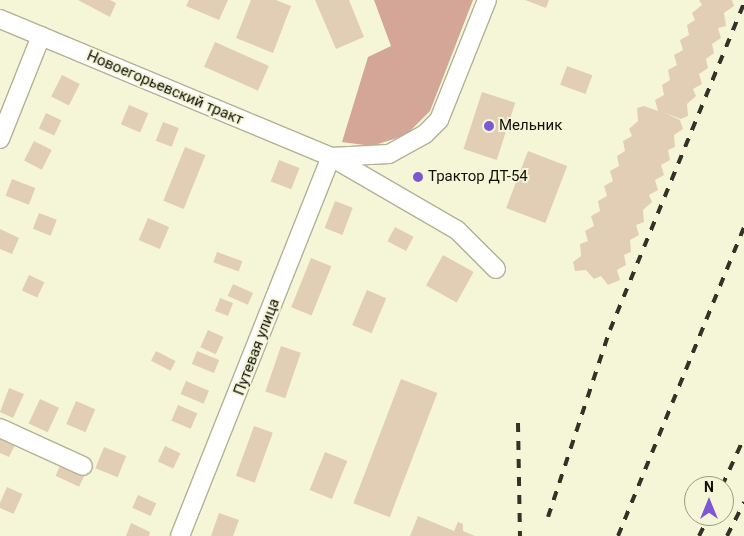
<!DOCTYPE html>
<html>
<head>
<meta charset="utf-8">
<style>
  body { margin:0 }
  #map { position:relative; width:744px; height:536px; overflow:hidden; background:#f5f6d8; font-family:Roboto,sans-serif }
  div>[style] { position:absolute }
  .forest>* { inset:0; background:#d3a697 }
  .building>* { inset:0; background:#e2ceb5; transform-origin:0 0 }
  .roads { filter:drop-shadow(1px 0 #b1b295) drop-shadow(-1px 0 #b1b295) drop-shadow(0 1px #b1b295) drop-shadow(0 -1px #b1b295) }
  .minor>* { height:18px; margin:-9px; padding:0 9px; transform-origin:9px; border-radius:9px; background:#fff }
  .rail>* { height:4px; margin-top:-2px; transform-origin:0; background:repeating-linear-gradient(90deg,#323326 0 9px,transparent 0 18px) }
  .dots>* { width:14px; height:14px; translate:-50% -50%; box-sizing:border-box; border:2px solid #f5f6d8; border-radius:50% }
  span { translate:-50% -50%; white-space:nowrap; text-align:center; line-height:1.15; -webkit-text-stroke:4px #f5f6d8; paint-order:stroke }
  .street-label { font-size:15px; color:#111107 }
  .poi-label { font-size:15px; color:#111107 }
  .left { translate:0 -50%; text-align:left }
  .north { position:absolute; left:684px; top:476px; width:50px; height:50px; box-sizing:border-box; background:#f5f6d8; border:1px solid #9a9a84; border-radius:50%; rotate:0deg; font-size:14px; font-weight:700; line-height:20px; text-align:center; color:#111107 }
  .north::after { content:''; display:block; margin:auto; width:18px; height:22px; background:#7e58d2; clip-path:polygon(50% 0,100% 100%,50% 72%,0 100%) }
</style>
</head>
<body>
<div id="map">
  <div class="forest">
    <i style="clip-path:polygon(374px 0,473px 0,430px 111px,406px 135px,372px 146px,342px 142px,368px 57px,391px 46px)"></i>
  </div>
  <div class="building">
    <i style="clip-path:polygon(78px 0,110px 0,116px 3px,110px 17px)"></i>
    <i style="clip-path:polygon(189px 0,228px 0,219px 20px,186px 6px)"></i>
    <i style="clip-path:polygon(251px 0,276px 0,291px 6px,273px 53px,236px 38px)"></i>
    <i style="clip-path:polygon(315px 0,349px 0,364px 37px,336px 49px)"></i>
    <i style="clip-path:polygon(525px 0,549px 0,546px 8px)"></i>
    <i style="clip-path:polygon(699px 0,732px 0,734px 6px,724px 13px,726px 26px,718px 28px,721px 38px,712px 44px,714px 53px,706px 59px,708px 68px,699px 74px,702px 84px,693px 89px,696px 96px,687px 104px,688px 116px,681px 119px,665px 113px,680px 120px,683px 129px,674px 135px,675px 147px,668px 150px,670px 160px,661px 165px,664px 175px,655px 180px,658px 190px,649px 195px,652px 202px,643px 210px,644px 222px,636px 225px,639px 235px,630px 240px,631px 252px,624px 255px,626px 265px,617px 270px,620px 280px,608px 285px,601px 276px,594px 279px,586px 270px,575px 271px,573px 262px,581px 256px,580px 244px,588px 241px,585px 231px,594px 226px,591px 216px,600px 211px,598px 201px,607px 196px,604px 186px,613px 181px,610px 171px,619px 166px,617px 156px,625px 151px,623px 141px,632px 136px,629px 129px,638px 121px,637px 108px,644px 106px,658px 111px,655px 100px,664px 95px,662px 85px,670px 80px,668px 70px,677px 65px,674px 55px,683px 50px,680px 40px,689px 35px,687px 25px,695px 20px,692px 13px,702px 5px)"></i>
    <i style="left:215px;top:42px;width:59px;height:27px;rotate:24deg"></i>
    <i style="left:567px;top:66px;width:27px;height:20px;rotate:20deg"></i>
    <i style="left:62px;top:75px;width:20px;height:24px;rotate:27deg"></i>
    <i style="left:482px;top:92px;width:35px;height:60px;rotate:18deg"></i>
    <i style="left:129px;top:105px;width:21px;height:21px;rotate:23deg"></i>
    <i style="left:46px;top:113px;width:17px;height:17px;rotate:25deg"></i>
    <i style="left:163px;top:122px;width:17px;height:20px;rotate:21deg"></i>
    <i style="left:34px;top:141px;width:20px;height:22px;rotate:27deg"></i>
    <i style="left:185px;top:147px;width:22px;height:58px;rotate:22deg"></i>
    <i style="left:528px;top:151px;width:42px;height:61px;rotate:21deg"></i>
    <i style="left:279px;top:160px;width:22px;height:23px;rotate:21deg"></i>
    <i style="left:12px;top:179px;width:25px;height:18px;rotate:21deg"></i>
    <i style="left:335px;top:201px;width:19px;height:29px;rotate:21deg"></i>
    <i style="left:39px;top:213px;width:19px;height:17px;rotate:21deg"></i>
    <i style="left:148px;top:218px;width:23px;height:24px;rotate:23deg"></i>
    <i style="left:395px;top:227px;width:21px;height:16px;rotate:28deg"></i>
    <i style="clip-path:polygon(0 229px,19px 238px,12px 254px,0 249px)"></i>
    <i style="left:217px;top:252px;width:27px;height:11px;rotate:20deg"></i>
    <i style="left:443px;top:255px;width:35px;height:35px;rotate:29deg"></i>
    <i style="left:311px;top:258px;width:22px;height:53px;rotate:22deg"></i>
    <i style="left:29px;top:275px;width:17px;height:17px;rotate:25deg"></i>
    <i style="left:233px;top:284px;width:22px;height:13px;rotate:24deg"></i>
    <i style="left:367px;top:290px;width:21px;height:38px;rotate:23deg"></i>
    <i style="left:220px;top:298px;width:14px;height:14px;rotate:21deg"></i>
    <i style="left:208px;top:330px;width:17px;height:19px;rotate:24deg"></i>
    <i style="left:281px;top:346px;width:21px;height:48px;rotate:19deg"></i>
    <i style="left:156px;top:351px;width:22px;height:11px;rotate:27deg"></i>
    <i style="left:197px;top:351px;width:24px;height:14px;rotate:22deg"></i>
    <i style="left:401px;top:379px;width:39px;height:133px;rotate:21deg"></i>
    <i style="left:186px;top:381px;width:25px;height:14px;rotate:23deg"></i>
    <i style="clip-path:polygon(9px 388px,24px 394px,13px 418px,0 412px)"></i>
    <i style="left:40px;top:399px;width:21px;height:27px;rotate:25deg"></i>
    <i style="left:76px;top:401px;width:21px;height:25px;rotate:23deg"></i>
    <i style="left:178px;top:405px;width:21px;height:17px;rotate:23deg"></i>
    <i style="left:254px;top:426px;width:20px;height:53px;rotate:20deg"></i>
    <i style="clip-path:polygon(0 438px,15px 445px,9px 457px,0 453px)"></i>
    <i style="left:165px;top:446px;width:17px;height:17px;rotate:25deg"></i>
    <i style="left:104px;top:447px;width:24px;height:23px;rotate:22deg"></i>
    <i style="left:325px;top:452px;width:24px;height:41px;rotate:22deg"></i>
    <i style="left:61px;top:464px;width:26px;height:13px;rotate:25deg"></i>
    <i style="left:7px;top:487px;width:17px;height:22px;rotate:24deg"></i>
    <i style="left:138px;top:495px;width:20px;height:14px;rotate:24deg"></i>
    <i style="clip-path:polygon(219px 513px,239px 520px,233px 536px,211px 536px)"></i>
    <i style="clip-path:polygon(418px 516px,454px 531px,458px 522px,463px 524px,463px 531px,475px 536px,410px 536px)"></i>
    <i style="clip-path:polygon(131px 523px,150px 532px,149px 536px,126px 536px)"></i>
  </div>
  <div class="roads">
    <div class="minor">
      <i style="left:0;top:19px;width:359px;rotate:22.6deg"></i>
      <i style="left:331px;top:157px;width:58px;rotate:-3deg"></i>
      <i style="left:389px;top:154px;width:41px;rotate:-29.1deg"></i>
      <i style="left:425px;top:134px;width:20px;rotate:-45deg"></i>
      <i style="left:439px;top:120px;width:129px;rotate:-68.2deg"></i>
      <i style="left:0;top:139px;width:111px;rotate:-68.3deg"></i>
      <i style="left:0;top:428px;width:91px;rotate:24.6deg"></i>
      <i style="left:180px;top:536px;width:408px;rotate:-68.3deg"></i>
      <i style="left:331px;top:157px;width:146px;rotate:30.1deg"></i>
      <i style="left:457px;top:230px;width:55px;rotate:45deg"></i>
    </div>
  </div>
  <div class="rail">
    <i style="left:518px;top:423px;width:113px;rotate:89deg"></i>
    <i style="left:722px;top:486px;width:53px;rotate:-65.4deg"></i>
    <i style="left:548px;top:517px;width:197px;rotate:-71.7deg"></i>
    <i style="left:610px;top:330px;width:352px;rotate:-67.7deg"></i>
    <i style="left:618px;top:536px;width:333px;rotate:-67.8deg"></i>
    <i style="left:699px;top:536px;width:22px;rotate:-63deg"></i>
    <i style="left:727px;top:536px;width:38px;rotate:-63deg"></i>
  </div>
  <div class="dots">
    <i style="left:489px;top:126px;background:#7e58d2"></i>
    <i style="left:418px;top:177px;background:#7e58d2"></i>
  </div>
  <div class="street-label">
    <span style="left:165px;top:88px;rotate:23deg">Новоегорьевский тракт</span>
    <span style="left:257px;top:347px;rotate:-69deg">Путевая улица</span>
  </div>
  <div class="poi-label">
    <span class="left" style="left:499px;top:126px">Мельник</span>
    <span class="left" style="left:428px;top:177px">Трактор ДТ-54</span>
  </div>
  <div class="north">N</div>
</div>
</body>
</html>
